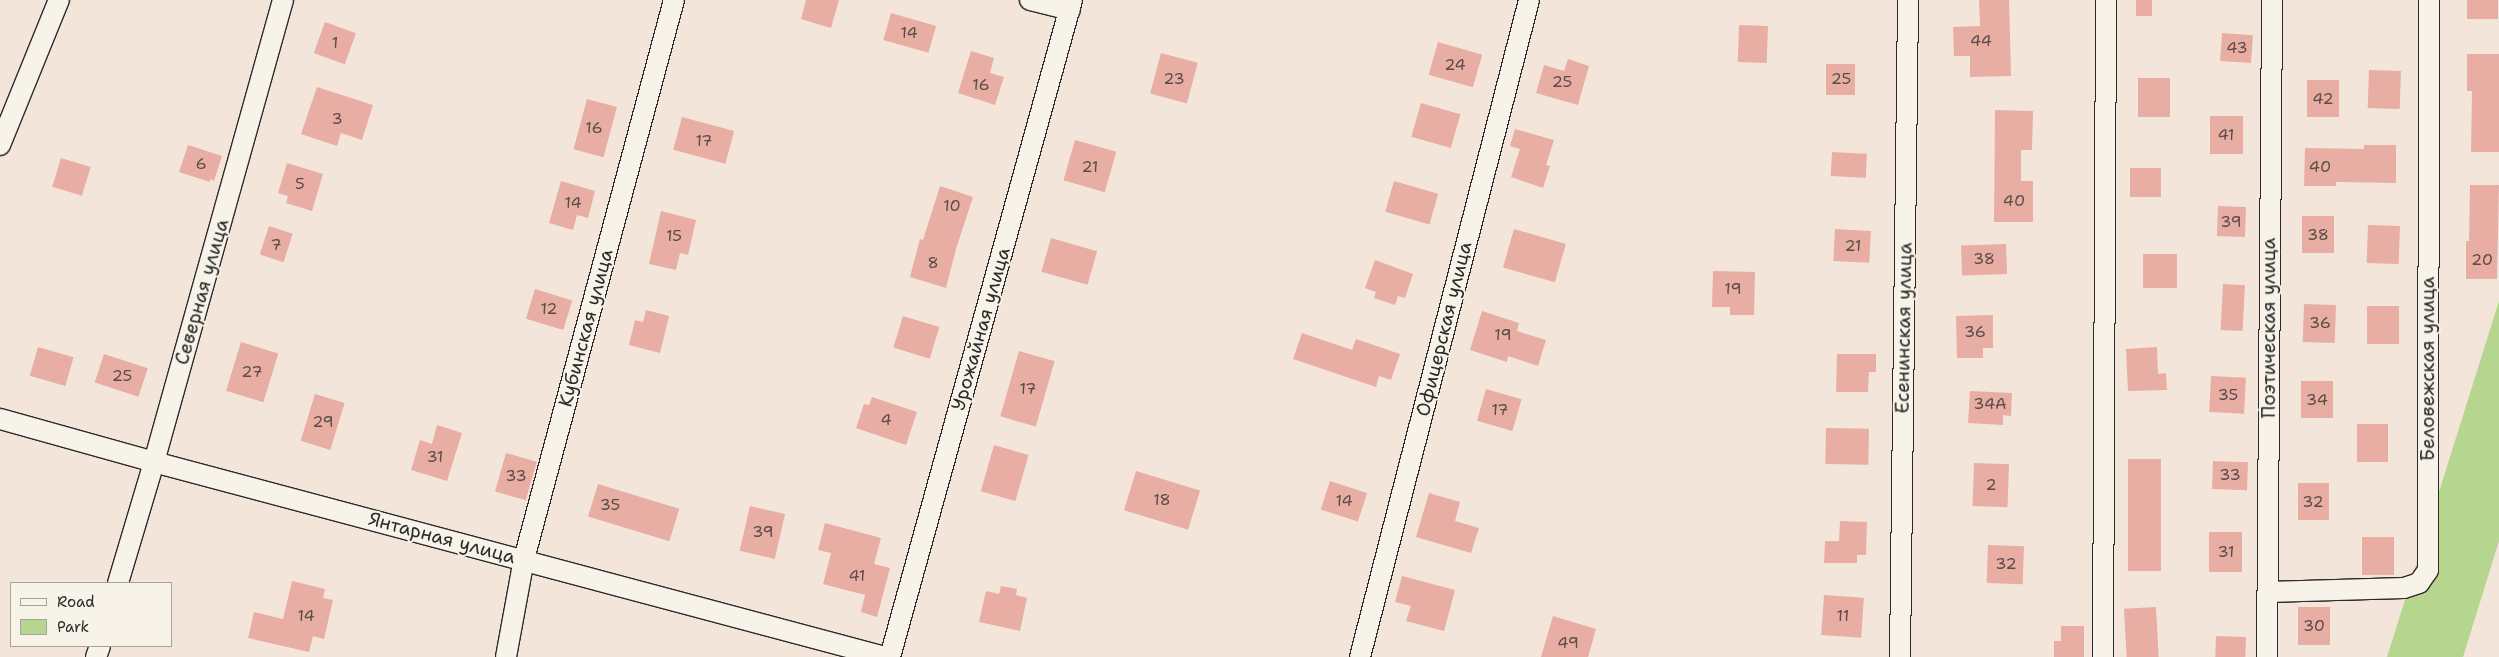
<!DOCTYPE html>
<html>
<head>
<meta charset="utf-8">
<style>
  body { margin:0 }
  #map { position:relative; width:2499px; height:657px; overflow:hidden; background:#f4e5da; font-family:"Shantell Sans",sans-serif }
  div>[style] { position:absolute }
  .green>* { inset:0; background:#b6d68f }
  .building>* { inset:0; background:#e8aea3; transform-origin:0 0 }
  .roads { filter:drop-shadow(1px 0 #2b2b2b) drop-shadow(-1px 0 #2b2b2b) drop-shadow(0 1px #2b2b2b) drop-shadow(0 -1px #2b2b2b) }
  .street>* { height:20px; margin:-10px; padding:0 10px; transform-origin:10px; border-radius:10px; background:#f7f3e8 }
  span { translate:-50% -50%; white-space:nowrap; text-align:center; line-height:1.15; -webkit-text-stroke:4px #f7f3e8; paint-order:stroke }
  .number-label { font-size:16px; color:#5a4c49 }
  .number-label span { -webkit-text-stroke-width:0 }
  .street-label { font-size:19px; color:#2b2b2b }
  .legend { position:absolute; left:10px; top:582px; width:162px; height:65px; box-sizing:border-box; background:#f7f3e8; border:1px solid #a5a39c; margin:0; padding:6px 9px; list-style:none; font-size:15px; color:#2b2b2b }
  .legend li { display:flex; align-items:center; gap:10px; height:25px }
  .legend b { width:25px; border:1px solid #a5a39c }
</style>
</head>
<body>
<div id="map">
  <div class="green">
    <i style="clip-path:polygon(2499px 301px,2499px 541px,2463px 657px,2387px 657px)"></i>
  </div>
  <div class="building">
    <i style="clip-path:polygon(806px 0,839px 0,831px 28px,801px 19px)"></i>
    <i style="clip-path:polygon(1979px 0,2009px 0,2011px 76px,1970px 77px,1970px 56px,1954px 56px,1953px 27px,1980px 26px)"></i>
    <i style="left:2136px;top:0;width:16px;height:16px"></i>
    <i style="left:2467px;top:0;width:31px;height:19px"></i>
    <i style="left:891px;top:13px;width:47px;height:28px;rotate:16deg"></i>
    <i style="left:325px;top:22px;width:33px;height:33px;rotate:20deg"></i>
    <i style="left:1739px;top:25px;width:29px;height:37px;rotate:2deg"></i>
    <i style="left:2222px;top:33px;width:31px;height:28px;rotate:4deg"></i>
    <i style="left:1438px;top:42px;width:46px;height:34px;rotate:16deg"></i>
    <i style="clip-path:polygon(971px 51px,994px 58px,990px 73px,1004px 77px,995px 105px,958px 93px)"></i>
    <i style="left:1161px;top:53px;width:38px;height:42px;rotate:15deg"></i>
    <i style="clip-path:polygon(2467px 54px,2499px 54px,2499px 152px,2471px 152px,2472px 91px,2467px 91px)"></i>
    <i style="clip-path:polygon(1568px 59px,1589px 66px,1578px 105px,1536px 93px,1544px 65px,1564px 71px)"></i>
    <i style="left:1826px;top:64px;width:29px;height:31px"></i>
    <i style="left:2369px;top:70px;width:32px;height:38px;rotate:2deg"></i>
    <i style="left:2138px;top:78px;width:32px;height:39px"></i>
    <i style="left:2307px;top:80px;width:32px;height:37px"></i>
    <i style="clip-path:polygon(317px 87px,373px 105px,362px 140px,341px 133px,337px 146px,301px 134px)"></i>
    <i style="left:587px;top:99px;width:31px;height:52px;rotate:15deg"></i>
    <i style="left:1421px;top:103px;width:41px;height:35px;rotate:16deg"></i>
    <i style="clip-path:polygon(1995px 110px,2033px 111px,2032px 150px,2021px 150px,2021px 181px,2033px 181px,2033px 222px,1994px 222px)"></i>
    <i style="left:2210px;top:116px;width:33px;height:38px"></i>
    <i style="left:682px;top:117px;width:54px;height:34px;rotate:15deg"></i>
    <i style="clip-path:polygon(1515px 129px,1554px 140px,1546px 165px,1550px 166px,1543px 188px,1511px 177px,1520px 149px,1510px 146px)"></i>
    <i style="left:1075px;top:140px;width:43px;height:42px;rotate:16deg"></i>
    <i style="clip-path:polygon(188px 145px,222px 156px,214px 181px,210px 179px,210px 182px,179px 172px)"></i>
    <i style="clip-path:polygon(2364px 145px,2396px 145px,2396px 183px,2336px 182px,2336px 186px,2304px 186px,2305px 148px,2364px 149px)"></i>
    <i style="left:1832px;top:152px;width:35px;height:24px;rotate:3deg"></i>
    <i style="left:61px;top:158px;width:31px;height:30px;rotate:17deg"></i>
    <i style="clip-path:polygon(287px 163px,323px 174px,312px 211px,286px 203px,288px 196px,278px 193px)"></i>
    <i style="left:2130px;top:168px;width:31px;height:29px"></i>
    <i style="clip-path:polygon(561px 181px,595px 191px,588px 218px,577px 215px,573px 230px,549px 223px)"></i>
    <i style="left:1394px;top:181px;width:46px;height:32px;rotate:16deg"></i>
    <i style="clip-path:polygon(2470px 185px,2499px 185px,2497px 279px,2466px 279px,2466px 241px,2469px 241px)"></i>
    <i style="clip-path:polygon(940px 186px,973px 197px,956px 249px,946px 288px,910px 277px,920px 239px,923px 240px)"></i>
    <i style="left:2218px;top:206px;width:28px;height:30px;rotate:2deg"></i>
    <i style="clip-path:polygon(661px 211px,696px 220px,688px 255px,680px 253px,676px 270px,649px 264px)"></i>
    <i style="left:2302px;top:216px;width:32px;height:37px"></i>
    <i style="left:2368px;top:225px;width:32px;height:38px;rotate:2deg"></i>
    <i style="left:269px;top:226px;width:25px;height:30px;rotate:18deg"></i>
    <i style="left:1514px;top:229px;width:54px;height:40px;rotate:16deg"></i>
    <i style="left:1835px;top:229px;width:36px;height:32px;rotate:3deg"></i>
    <i style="left:1051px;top:238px;width:48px;height:35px;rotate:16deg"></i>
    <i style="left:2006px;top:244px;width:30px;height:45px;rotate:88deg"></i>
    <i style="left:2143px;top:254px;width:34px;height:34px"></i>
    <i style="clip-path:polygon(1375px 260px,1413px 274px,1405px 298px,1398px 296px,1395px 305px,1374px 298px,1376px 292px,1365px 288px)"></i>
    <i style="clip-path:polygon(1713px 271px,1755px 272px,1754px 315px,1730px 315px,1730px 307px,1712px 307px)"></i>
    <i style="left:2223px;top:284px;width:22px;height:46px;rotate:3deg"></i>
    <i style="left:535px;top:289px;width:39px;height:31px;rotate:17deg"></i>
    <i style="left:2304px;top:304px;width:32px;height:38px;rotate:2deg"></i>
    <i style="left:2367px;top:306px;width:32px;height:38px"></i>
    <i style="clip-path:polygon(646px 310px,669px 316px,660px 353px,629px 345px,635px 320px,643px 322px)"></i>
    <i style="clip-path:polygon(1482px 311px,1519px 323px,1517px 331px,1546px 340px,1538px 366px,1508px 356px,1507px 362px,1470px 350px)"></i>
    <i style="clip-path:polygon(1993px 315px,1993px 348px,1983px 348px,1983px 358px,1957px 358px,1956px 316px)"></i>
    <i style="left:903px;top:316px;width:38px;height:33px;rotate:17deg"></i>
    <i style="clip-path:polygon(1302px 333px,1352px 350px,1356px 339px,1400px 354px,1391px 380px,1379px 376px,1376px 387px,1293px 359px)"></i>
    <i style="left:241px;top:342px;width:39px;height:51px;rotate:17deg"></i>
    <i style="left:38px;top:347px;width:37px;height:30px;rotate:16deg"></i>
    <i style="clip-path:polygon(2157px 347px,2158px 374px,2166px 373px,2167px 390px,2128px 391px,2126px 349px)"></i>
    <i style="left:1019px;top:351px;width:37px;height:68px;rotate:16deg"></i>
    <i style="left:104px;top:354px;width:46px;height:30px;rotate:18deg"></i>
    <i style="clip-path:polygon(1837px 354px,1876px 354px,1876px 372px,1869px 372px,1868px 392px,1836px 392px)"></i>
    <i style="left:2211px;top:376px;width:35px;height:36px;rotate:3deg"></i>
    <i style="left:2301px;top:381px;width:32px;height:37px"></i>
    <i style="left:1486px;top:389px;width:37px;height:33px;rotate:16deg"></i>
    <i style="clip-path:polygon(1970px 391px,2012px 393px,2011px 416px,2003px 415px,2003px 425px,1968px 423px)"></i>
    <i style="left:315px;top:394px;width:31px;height:49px;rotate:17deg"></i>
    <i style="clip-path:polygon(872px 397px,917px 412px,906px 445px,856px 428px,864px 404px,869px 405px)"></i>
    <i style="left:2357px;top:424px;width:31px;height:38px"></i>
    <i style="clip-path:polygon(437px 425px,462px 433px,447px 481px,411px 470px,420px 440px,432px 444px)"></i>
    <i style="left:1826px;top:428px;width:43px;height:36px;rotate:1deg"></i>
    <i style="left:994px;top:445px;width:36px;height:48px;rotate:16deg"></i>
    <i style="left:506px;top:453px;width:32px;height:40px;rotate:16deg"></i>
    <i style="left:2161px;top:459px;width:112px;height:33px;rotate:90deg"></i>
    <i style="left:2213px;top:461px;width:35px;height:28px;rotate:2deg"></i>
    <i style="left:1974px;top:463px;width:35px;height:43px;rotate:2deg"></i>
    <i style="left:1136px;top:471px;width:67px;height:41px;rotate:17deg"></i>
    <i style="left:1330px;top:481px;width:39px;height:30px;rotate:18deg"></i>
    <i style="left:2298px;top:483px;width:31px;height:37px"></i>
    <i style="left:598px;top:484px;width:85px;height:34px;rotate:17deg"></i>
    <i style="clip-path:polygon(1429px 493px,1460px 502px,1455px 521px,1479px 528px,1471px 553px,1416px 537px)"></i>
    <i style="left:750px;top:506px;width:36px;height:46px;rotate:13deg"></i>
    <i style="clip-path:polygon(1840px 521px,1867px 522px,1866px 555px,1857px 555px,1857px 563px,1824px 563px,1825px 541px,1839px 541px)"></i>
    <i style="clip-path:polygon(825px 523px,881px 538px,874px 564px,890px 568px,877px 617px,861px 612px,865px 595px,823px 584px,831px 553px,818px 550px)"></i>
    <i style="left:2209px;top:532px;width:33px;height:40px"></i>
    <i style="left:2362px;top:537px;width:32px;height:38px"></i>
    <i style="left:1988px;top:545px;width:36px;height:38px;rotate:2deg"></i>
    <i style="clip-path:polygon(1402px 576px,1455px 590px,1444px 631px,1406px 621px,1411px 606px,1395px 602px)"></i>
    <i style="clip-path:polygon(292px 581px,325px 589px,323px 598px,333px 600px,324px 639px,313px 636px,309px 652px,248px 638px,254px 612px,283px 619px)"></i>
    <i style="clip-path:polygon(1001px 586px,1017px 589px,1016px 595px,1027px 598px,1020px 631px,979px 622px,986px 591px,999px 594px)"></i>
    <i style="left:1824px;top:595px;width:40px;height:40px;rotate:4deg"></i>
    <i style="left:2156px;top:607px;width:50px;height:32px;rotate:87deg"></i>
    <i style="left:2298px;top:607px;width:32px;height:38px"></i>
    <i style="clip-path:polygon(1553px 616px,1596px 629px,1588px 657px,1541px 657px)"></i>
    <i style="clip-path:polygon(2061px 626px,2084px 626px,2084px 657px,2054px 657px,2054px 641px,2061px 641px)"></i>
    <i style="left:2216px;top:636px;width:30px;height:21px;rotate:2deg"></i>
  </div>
  <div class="roads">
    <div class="street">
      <i style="left:1030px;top:0;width:41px;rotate:14deg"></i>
      <i style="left:0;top:145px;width:157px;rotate:-67.9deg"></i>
      <i style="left:0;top:419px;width:160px;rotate:15.6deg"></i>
      <i style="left:154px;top:462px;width:757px;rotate:14.94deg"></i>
      <i style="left:118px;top:583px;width:126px;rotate:-73.4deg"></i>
      <i style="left:154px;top:462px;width:480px;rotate:-74.4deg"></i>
      <i style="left:2268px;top:592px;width:136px;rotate:-1.7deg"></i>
      <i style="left:2404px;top:588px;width:16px;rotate:-18deg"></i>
      <i style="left:2419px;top:583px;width:16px;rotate:-55deg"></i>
      <i style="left:2428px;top:570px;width:570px;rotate:-89.9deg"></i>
      <i style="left:96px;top:657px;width:12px;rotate:-70deg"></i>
      <i style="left:506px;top:657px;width:100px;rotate:-79.6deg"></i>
      <i style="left:524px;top:559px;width:579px;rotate:-74.98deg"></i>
      <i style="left:890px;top:657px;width:682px;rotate:-74.52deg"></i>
      <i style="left:1360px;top:657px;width:678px;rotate:-75.57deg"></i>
      <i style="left:1900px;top:657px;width:657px;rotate:-89.3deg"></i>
      <i style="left:2103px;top:657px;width:657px;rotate:-89.74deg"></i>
      <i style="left:2267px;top:657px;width:657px;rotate:-89.56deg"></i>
    </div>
  </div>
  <div class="number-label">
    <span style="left:909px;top:33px">14</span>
    <span style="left:1981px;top:41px">44</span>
    <span style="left:335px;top:43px">1</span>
    <span style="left:2237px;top:48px">43</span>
    <span style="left:1455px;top:65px">24</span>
    <span style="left:1174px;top:79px">23</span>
    <span style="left:1841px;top:79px">25</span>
    <span style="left:1562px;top:82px">25</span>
    <span style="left:981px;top:85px">16</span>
    <span style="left:2323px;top:99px">42</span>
    <span style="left:337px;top:119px">3</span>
    <span style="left:594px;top:128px">16</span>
    <span style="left:2226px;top:135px">41</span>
    <span style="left:704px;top:141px">17</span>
    <span style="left:201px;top:164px">6</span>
    <span style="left:1090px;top:167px">21</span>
    <span style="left:2320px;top:167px">40</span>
    <span style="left:300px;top:184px">5</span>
    <span style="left:2014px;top:201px">40</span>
    <span style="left:573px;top:203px">14</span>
    <span style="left:952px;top:206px">10</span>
    <span style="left:2231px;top:222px">39</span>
    <span style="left:2318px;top:235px">38</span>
    <span style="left:674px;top:236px">15</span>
    <span style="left:276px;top:245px">7</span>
    <span style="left:1853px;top:246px">21</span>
    <span style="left:1984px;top:259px">38</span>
    <span style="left:2482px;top:260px">20</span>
    <span style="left:933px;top:263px">8</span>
    <span style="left:1733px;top:289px">19</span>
    <span style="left:549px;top:309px">12</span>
    <span style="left:2320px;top:323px">36</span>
    <span style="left:1975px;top:332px">36</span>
    <span style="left:1503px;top:335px">19</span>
    <span style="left:252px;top:372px">27</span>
    <span style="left:122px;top:376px">25</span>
    <span style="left:1028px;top:389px">17</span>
    <span style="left:2228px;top:395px">35</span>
    <span style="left:2317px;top:400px">34</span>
    <span style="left:1990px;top:404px">34А</span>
    <span style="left:1500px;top:410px">17</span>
    <span style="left:886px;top:420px">4</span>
    <span style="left:323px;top:422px">29</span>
    <span style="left:435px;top:457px">31</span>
    <span style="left:2230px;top:475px">33</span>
    <span style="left:516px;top:476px">33</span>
    <span style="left:1991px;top:485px">2</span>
    <span style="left:1162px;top:500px">18</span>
    <span style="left:1344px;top:501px">14</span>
    <span style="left:2313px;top:502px">32</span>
    <span style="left:610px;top:505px">35</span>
    <span style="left:763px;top:532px">39</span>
    <span style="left:2226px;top:552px">31</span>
    <span style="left:2006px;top:564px">32</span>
    <span style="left:857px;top:576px">41</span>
    <span style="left:306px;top:616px">14</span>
    <span style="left:1843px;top:616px">11</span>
    <span style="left:2314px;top:626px">30</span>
    <span style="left:1568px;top:643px">49</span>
  </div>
  <div class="street-label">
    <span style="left:202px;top:292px;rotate:-74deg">Северная улица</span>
    <span style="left:586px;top:328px;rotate:-75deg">Кубинская улица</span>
    <span style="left:1904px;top:328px;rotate:-89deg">Есенинская улица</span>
    <span style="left:2269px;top:328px;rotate:-90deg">Поэтическая улица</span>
    <span style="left:981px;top:329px;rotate:-74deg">Урожайная улица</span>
    <span style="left:1444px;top:329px;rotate:-76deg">Офицерская улица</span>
    <span style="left:2428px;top:369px;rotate:-90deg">Беловежская улица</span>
    <span style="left:442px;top:538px;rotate:15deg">Янтарная улица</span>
  </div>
  <ul class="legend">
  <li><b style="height:6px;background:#f7f3e8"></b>Road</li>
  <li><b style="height:14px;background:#b6d68f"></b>Park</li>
  </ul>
</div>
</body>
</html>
